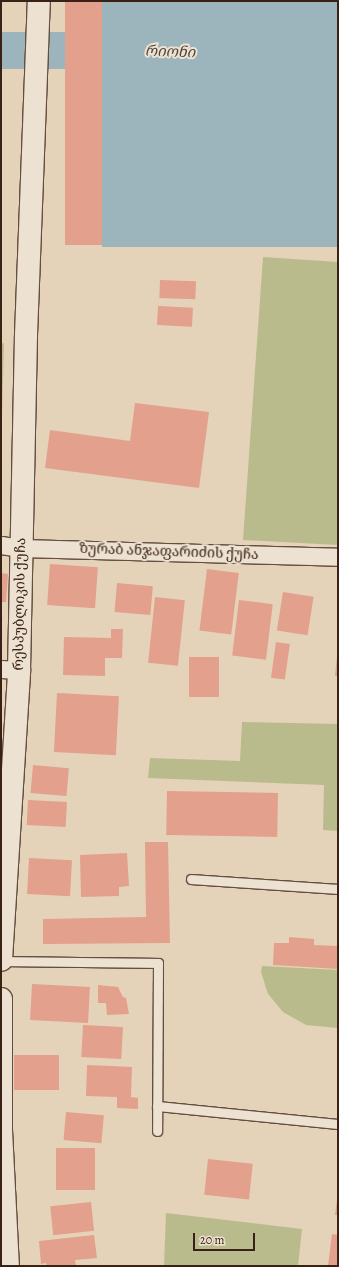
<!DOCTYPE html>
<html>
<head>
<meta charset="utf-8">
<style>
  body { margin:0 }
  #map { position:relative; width:339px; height:1267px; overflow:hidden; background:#e4d3b9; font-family:Alegreya,"Noto Serif Georgian",serif }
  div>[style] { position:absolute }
  .green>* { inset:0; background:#b9bb8c }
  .water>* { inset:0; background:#9cb4bb; transform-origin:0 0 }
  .river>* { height:37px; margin:-18.5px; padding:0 18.5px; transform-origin:18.5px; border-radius:18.5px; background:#9cb4bb }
  .building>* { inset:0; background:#e3a08c; transform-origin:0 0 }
  .roads { filter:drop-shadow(1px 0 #644e3e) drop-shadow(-1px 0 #644e3e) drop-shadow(0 1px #644e3e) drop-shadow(0 -1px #644e3e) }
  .lane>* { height:9px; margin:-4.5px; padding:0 4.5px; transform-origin:4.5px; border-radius:4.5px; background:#ede2d2 }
  .street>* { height:17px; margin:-8.5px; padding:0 8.5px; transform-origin:8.5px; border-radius:8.5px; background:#ede2d2 }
  .secondary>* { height:22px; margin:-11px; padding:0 11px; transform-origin:11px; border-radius:11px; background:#ede2d2 }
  span { translate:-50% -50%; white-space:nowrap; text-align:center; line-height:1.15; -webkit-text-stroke:4px #ede2d2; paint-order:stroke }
  .street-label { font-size:14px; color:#392115 }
  .water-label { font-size:15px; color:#52463e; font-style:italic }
  .frame { position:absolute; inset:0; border:2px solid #392115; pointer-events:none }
  .scale { position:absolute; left:193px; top:1233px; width:62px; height:18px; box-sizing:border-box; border:2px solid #392115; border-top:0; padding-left:5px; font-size:12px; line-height:14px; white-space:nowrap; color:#392115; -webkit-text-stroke:3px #ede2d2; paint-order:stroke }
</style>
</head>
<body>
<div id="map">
  <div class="green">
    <i style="clip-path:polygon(263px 257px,338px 262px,338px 545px,243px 540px)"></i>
    <i style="clip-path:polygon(4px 343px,1px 449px,1px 344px)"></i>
    <i style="clip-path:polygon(242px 722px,338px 724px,338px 831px,323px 830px,324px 785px,148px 778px,150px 758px,240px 761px)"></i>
    <i style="clip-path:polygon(262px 966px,338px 970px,338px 1028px,306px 1025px,283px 1012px,268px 994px,261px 972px)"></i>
    <i style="clip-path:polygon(166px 1213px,302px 1229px,298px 1266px,164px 1266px)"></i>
  </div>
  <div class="water">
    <i style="left:102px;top:1px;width:236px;height:246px"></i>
  </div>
  <div class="river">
    <i style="left:1px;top:50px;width:112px"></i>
  </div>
  <div class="building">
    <i style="left:65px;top:1px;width:37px;height:244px"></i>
    <i style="left:160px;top:280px;width:36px;height:18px;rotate:2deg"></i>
    <i style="left:158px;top:306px;width:35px;height:19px;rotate:3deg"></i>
    <i style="clip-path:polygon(135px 403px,209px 412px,199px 488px,45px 468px,50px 430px,130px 441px)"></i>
    <i style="left:50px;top:564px;width:48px;height:41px;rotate:4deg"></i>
    <i style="left:207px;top:569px;width:32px;height:62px;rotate:7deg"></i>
    <i style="clip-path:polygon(1px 573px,8px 574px,6px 602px,1px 602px)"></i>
    <i style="left:117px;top:583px;width:36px;height:29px;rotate:5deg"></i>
    <i style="left:283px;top:592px;width:31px;height:39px;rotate:9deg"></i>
    <i style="left:155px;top:597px;width:30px;height:66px;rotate:6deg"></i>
    <i style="left:239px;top:600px;width:34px;height:56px;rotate:7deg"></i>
    <i style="clip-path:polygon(111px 629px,123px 629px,122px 658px,105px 658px,105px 676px,63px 675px,64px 637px,111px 638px)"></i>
    <i style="left:276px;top:642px;width:14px;height:36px;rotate:8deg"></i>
    <i style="left:189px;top:657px;width:30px;height:40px"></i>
    <i style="clip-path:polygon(337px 657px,338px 657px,338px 676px,335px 676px)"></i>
    <i style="left:57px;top:693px;width:62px;height:59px;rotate:3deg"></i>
    <i style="left:33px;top:765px;width:36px;height:28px;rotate:5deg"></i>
    <i style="left:167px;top:791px;width:111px;height:44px;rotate:1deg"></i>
    <i style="left:28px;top:800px;width:39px;height:25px;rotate:3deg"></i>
    <i style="clip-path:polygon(145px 842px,168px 842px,170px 943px,43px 944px,43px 919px,146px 917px)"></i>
    <i style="clip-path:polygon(127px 853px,129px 886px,119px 887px,119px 896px,81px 897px,80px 855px)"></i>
    <i style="left:29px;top:858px;width:43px;height:36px;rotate:3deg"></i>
    <i style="clip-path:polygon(289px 937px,314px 939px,314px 945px,338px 946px,338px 969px,273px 965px,274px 943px,289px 943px)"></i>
    <i style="left:32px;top:984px;width:58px;height:36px;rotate:3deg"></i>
    <i style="clip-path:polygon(98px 985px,118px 987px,123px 997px,126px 998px,129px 1014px,107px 1015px,106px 1003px,98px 1003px)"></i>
    <i style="left:83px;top:1025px;width:40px;height:32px;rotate:3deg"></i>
    <i style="left:14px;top:1055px;width:45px;height:35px"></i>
    <i style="clip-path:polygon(87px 1065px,132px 1067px,131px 1097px,138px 1098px,138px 1109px,117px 1108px,117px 1097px,86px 1096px)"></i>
    <i style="left:66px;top:1112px;width:38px;height:28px;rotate:5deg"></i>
    <i style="left:56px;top:1148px;width:39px;height:42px"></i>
    <i style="left:208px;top:1159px;width:45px;height:36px;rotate:6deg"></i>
    <i style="clip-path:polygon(337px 1200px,338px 1200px,338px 1215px,335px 1215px)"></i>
    <i style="left:91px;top:1202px;width:29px;height:41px;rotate:84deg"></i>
    <i style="clip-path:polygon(332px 1234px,338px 1235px,338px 1266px,328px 1266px)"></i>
    <i style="clip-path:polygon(94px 1235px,97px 1258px,75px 1260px,76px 1266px,47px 1266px,46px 1263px,41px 1264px,39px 1241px)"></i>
  </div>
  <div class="roads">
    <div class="lane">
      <i style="left:191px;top:879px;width:147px;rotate:3.9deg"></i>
      <i style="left:1px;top:961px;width:157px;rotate:0.7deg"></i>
      <i style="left:158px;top:963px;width:168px;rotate:90.3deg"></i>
      <i style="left:157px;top:1106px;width:182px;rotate:5.7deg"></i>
    </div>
    <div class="street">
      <i style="left:1px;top:545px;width:20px;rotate:9deg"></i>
      <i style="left:21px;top:548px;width:317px;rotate:1.6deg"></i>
      <i style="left:1px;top:669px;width:18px;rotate:3deg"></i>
    </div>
    <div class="secondary">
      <i style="left:1px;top:960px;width:291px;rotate:-86.4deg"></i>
      <i style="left:19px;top:670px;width:335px;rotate:-88.8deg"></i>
      <i style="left:26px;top:335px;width:334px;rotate:-87.8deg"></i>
      <i style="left:1px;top:999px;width:131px;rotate:90deg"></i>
      <i style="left:1px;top:1130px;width:136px;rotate:87.1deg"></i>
    </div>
  </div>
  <div class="street-label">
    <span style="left:169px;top:552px;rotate:2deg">ზურაბ ანჯაფარიძის ქუჩა</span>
    <span style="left:20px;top:604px;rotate:-89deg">რესპუბლიკის ქუჩა</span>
  </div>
  <div class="water-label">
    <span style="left:170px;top:52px;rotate:2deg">რიონი</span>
  </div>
  <div class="frame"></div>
  <div class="scale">20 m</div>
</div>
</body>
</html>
